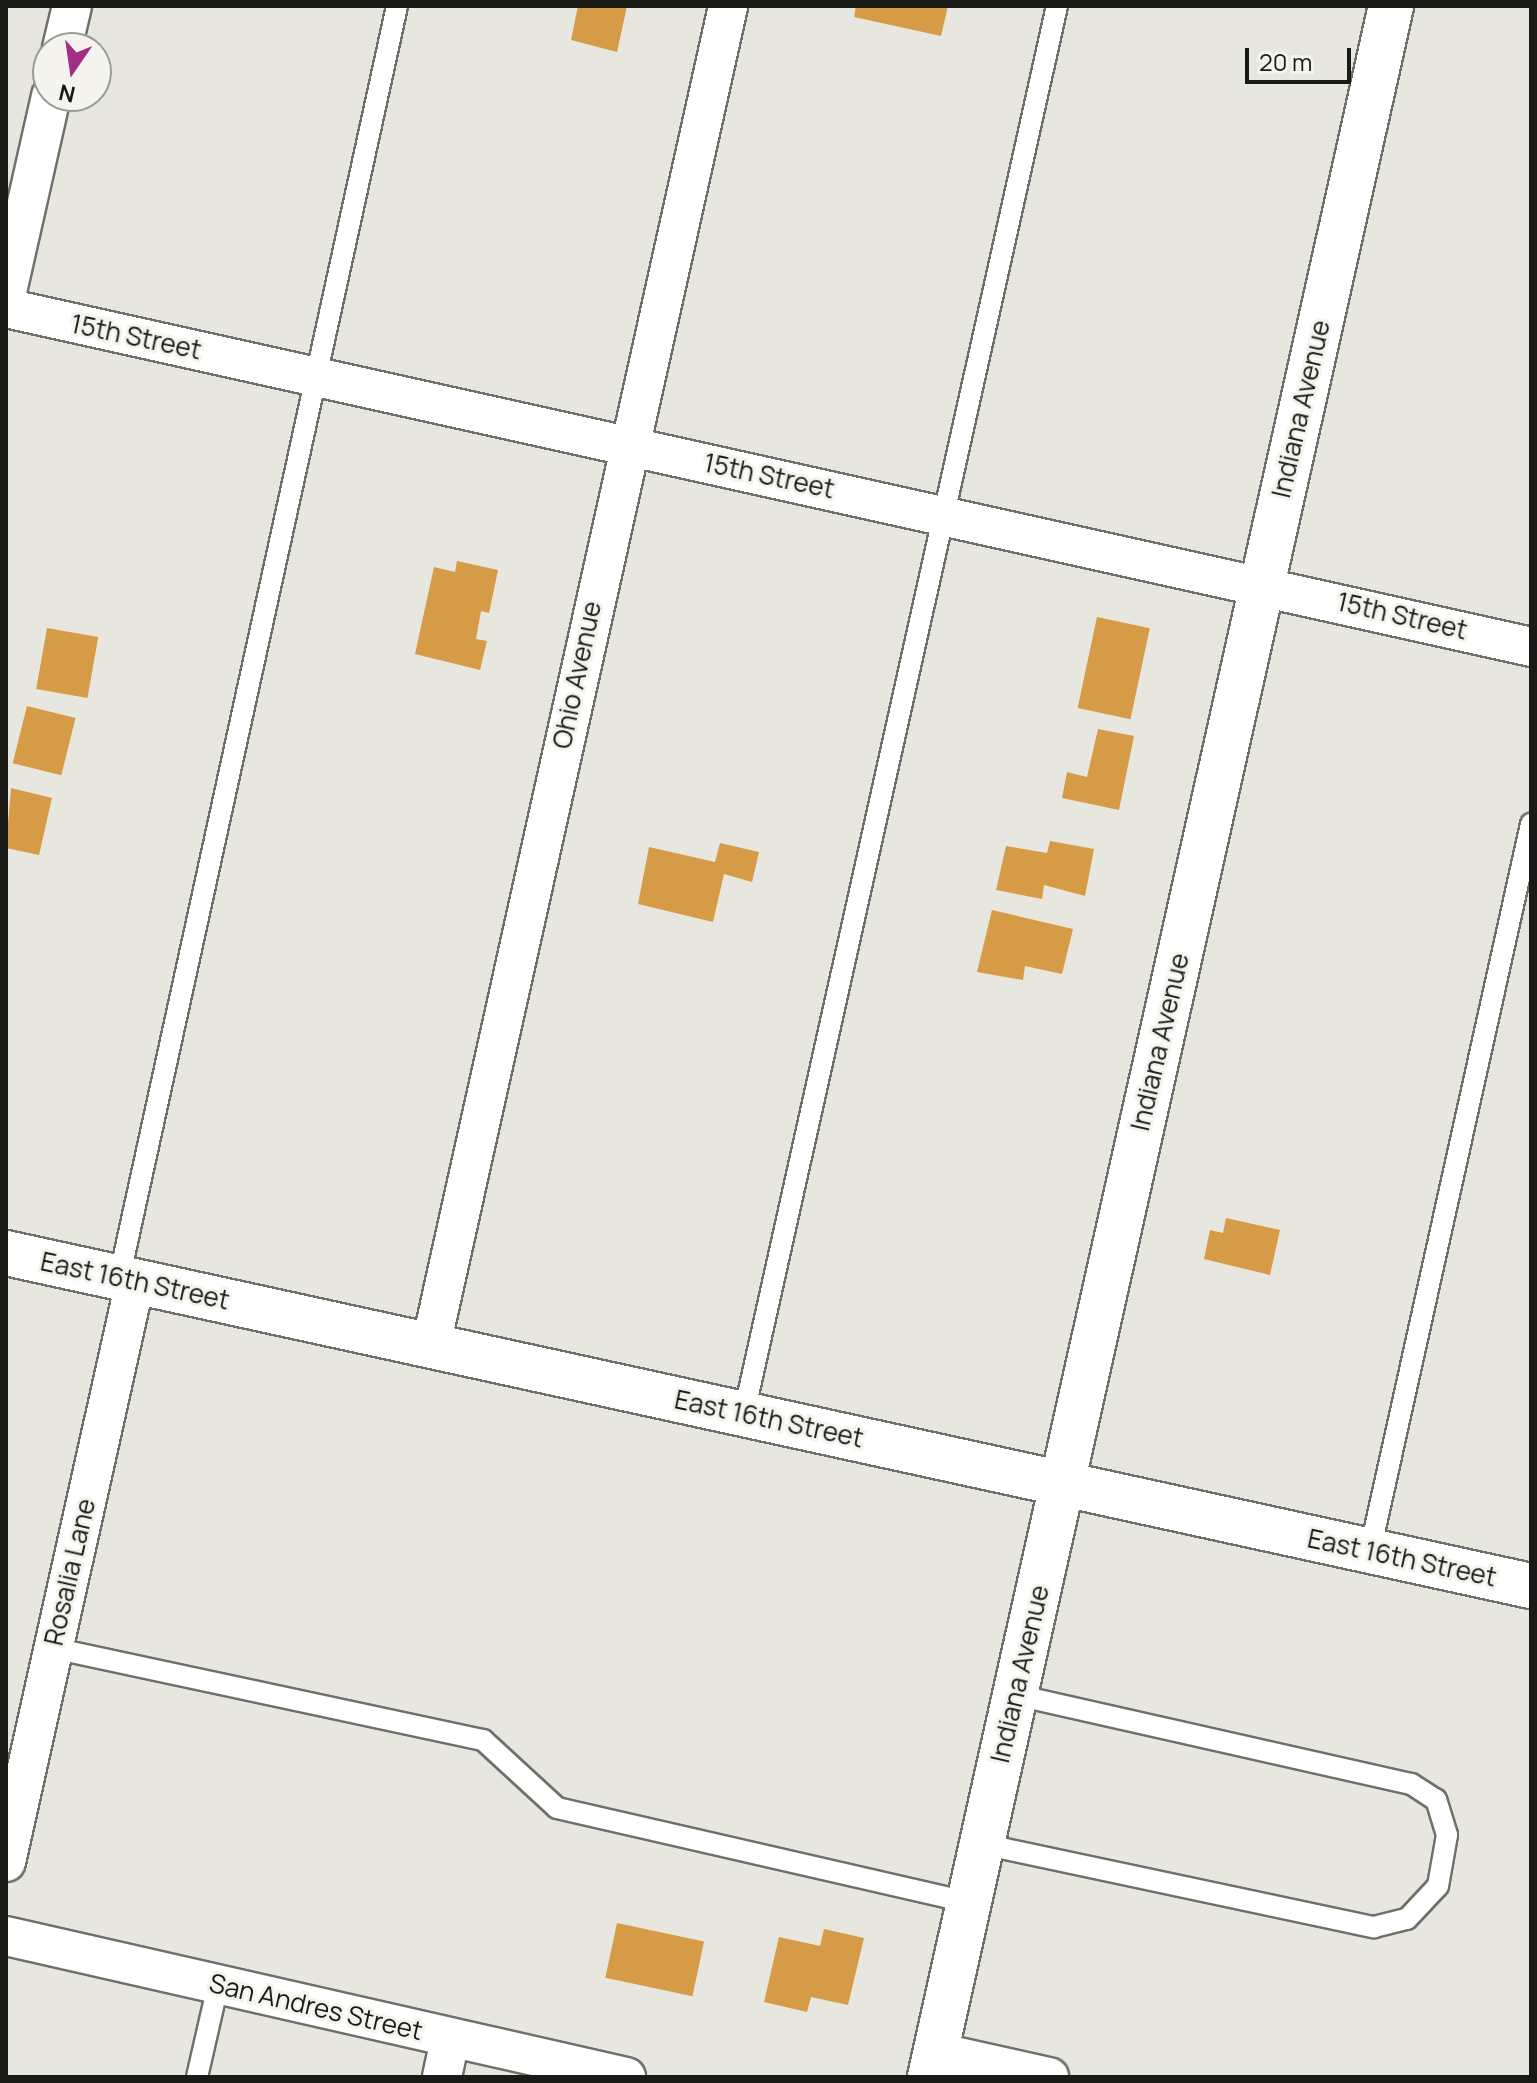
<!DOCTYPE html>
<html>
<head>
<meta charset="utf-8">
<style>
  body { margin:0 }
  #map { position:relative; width:1537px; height:2083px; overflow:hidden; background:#e7e6df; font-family:Manrope,sans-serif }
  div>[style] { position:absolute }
  .building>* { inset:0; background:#d69b47; transform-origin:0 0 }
  .roads { filter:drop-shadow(2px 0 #716f6a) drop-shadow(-2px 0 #716f6a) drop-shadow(0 2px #716f6a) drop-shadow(0 -2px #716f6a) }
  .service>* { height:20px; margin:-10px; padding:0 10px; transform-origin:10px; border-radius:10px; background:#fff }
  .minor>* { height:38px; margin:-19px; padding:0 19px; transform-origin:19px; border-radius:19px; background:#fff }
  .tertiary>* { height:44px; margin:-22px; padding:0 22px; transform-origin:22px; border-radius:22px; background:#fff }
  span { translate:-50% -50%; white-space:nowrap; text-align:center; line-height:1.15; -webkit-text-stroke:6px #f4f3ed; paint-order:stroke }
  .street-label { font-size:26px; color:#191916 }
  .frame { position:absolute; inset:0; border:8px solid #191916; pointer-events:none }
  .north { position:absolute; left:32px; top:32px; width:80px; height:80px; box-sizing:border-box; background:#f4f3ed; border:2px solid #9c9c97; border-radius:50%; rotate:193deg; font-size:22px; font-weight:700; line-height:32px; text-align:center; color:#191916 }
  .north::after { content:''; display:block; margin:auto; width:28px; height:36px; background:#a42d85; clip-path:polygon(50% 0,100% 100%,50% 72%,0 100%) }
  .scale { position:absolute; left:1245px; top:48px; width:106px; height:36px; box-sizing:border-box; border:4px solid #191916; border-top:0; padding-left:10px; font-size:24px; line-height:28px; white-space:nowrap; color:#191916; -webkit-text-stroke:6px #f4f3ed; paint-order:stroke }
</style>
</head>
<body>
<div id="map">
  <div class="building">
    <i style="clip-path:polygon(578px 6px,627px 6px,617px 52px,571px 40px)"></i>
    <i style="clip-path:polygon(856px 6px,948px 6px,941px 36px,854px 17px)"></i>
    <i style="clip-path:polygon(457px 561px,498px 570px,489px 613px,481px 611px,476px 639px,487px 641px,480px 670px,415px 654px,434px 567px,455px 572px)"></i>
    <i style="left:1097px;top:617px;width:54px;height:93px;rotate:12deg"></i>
    <i style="left:47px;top:628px;width:52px;height:62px;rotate:10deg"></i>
    <i style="left:27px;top:706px;width:50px;height:59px;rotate:14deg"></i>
    <i style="clip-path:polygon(1098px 729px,1134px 736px,1119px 810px,1062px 798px,1067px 772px,1087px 777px)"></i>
    <i style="clip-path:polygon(11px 788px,52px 798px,39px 855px,6px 848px)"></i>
    <i style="clip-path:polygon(1050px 841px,1094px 849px,1085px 896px,1044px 885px,1042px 899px,996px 890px,1006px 846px,1047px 853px)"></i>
    <i style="clip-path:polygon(720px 843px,759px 852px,752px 882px,724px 874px,713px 922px,638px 904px,649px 847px,715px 862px)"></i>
    <i style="clip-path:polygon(992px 910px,1073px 929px,1062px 974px,1025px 966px,1023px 980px,977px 972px)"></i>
    <i style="clip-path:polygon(1226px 1218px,1280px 1230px,1270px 1275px,1204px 1259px,1210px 1230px,1223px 1233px)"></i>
    <i style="left:617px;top:1923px;width:89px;height:56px;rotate:12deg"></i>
    <i style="clip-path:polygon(824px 1929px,864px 1938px,848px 2005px,811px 1997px,807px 2012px,764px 2002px,779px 1937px,820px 1946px)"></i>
  </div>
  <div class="roads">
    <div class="service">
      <i style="left:119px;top:1279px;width:1303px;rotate:-77.68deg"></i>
      <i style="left:744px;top:1413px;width:1441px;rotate:-77.46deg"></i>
      <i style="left:1370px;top:1551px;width:745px;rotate:-77.51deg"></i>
      <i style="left:53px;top:1648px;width:440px;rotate:12.1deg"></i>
      <i style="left:483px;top:1740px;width:100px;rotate:42.6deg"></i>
      <i style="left:557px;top:1808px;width:423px;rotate:12.9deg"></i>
      <i style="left:982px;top:1844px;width:401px;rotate:12deg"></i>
      <i style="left:1374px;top:1927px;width:34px;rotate:-14deg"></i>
      <i style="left:1407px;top:1919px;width:45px;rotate:-46.8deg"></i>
      <i style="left:1438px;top:1886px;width:52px;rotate:-80deg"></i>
      <i style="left:1447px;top:1835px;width:37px;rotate:-107deg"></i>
      <i style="left:1436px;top:1800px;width:30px;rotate:-147deg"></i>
      <i style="left:1411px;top:1784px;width:406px;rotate:-167.3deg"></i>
      <i style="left:197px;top:2077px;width:94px;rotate:-77.1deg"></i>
    </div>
    <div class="minor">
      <i style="left:62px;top:48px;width:43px;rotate:-76.6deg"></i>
      <i style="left:6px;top:296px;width:205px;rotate:-77.3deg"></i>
      <i style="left:6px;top:308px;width:1562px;rotate:12.53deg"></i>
      <i style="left:431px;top:1345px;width:1372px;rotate:-77.49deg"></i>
      <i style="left:6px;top:1862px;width:594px;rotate:-77.46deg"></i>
      <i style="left:6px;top:1936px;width:636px;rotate:12.81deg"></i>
      <i style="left:936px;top:2052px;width:116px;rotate:12.5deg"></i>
      <i style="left:442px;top:2077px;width:40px;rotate:-78deg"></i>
    </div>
    <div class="tertiary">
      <i style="left:6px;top:1253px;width:1561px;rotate:12.32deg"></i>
      <i style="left:930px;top:2077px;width:2122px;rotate:-77.45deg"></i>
    </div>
  </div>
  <div class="street-label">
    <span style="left:136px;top:337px;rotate:12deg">15th Street</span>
    <span style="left:1301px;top:409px;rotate:-77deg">Indiana Avenue</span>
    <span style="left:769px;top:476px;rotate:12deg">15th Street</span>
    <span style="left:1402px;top:616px;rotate:13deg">15th Street</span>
    <span style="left:577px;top:675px;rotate:-78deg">Ohio Avenue</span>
    <span style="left:1160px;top:1042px;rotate:-77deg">Indiana Avenue</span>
    <span style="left:135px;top:1281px;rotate:12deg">East 16th Street</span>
    <span style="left:769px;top:1419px;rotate:12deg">East 16th Street</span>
    <span style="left:1402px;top:1558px;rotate:12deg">East 16th Street</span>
    <span style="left:70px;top:1572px;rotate:-77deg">Rosalia Lane</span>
    <span style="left:1020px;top:1674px;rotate:-77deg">Indiana Avenue</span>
    <span style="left:316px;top:2007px;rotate:13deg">San Andres Street</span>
  </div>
  <div class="frame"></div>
  <div class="north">N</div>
  <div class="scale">20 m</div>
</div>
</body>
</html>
